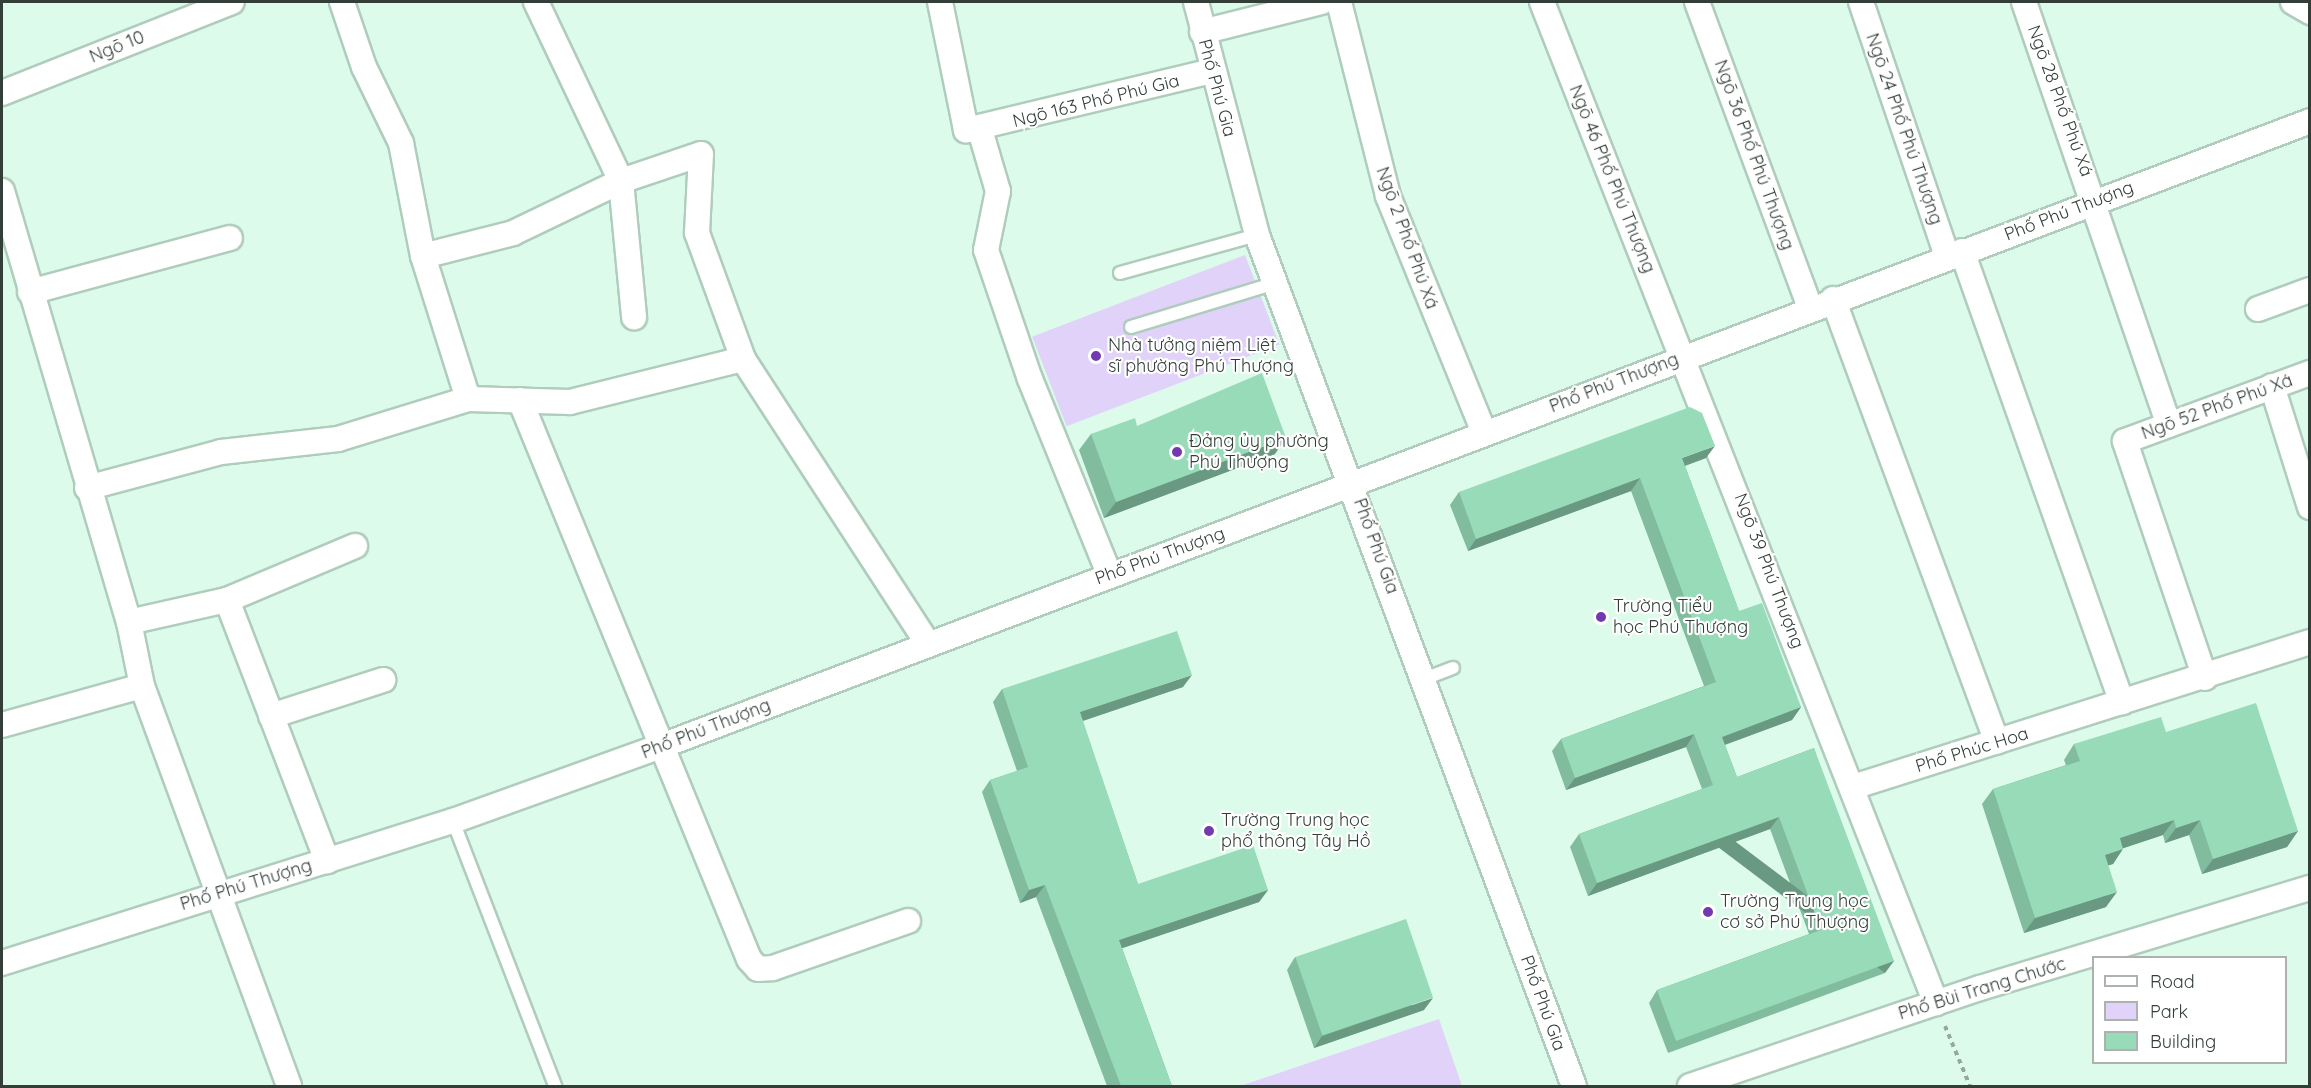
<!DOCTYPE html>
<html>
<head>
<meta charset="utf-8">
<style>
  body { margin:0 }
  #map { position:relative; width:2311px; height:1088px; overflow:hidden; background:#ddfbea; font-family:Quicksand,sans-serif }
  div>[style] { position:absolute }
  .green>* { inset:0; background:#e1d2fa; transform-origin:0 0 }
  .path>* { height:4px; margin-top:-2px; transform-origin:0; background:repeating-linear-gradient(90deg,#93a99c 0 4.5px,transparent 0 9px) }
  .roads { filter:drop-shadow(2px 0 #afccbc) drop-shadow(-2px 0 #afccbc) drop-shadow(0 2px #afccbc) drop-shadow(0 -2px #afccbc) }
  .service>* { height:12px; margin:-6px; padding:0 6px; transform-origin:6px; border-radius:6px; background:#fff }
  .minor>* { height:24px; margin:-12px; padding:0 12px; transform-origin:12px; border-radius:12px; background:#fff }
  .wall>* { inset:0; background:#82bc9e }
  .shaded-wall>* { inset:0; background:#6a9981; transform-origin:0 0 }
  .building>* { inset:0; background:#97dbb8; transform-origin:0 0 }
  .dots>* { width:16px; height:16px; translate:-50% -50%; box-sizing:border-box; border:3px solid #fff; border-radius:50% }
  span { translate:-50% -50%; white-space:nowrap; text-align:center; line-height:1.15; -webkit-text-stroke:4.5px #fff; paint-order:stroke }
  .street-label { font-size:18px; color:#323e37 }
  .poi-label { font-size:18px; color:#323e37 }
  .left { translate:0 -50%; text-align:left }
  .frame { position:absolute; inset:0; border:3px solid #323e37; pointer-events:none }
  .legend { position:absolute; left:2092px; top:956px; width:195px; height:108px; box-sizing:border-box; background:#fff; border:2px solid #adb2af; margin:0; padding:8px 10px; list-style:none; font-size:18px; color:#323e37 }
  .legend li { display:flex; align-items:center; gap:12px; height:30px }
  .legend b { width:30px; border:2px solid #adb2af }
</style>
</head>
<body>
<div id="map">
  <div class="green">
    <i style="left:1245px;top:255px;width:96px;height:228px;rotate:69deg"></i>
    <i style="clip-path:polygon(1439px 1019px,1462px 1086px,1243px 1085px)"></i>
  </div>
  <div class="path">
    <i style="left:1945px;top:1026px;width:65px;rotate:67.4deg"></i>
  </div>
  <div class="roads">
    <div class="service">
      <i style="left:1120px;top:273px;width:142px;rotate:-15.5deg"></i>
      <i style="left:1131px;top:327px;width:152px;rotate:-16.9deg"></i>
      <i style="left:1424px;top:679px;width:31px;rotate:-21deg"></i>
      <i style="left:453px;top:821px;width:284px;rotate:68.9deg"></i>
    </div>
    <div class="minor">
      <i style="left:342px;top:2px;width:69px;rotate:71.3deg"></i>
      <i style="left:364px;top:67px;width:85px;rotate:64deg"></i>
      <i style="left:401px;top:143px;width:115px;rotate:79deg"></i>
      <i style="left:423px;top:256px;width:150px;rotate:72.5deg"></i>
      <i style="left:536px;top:2px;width:198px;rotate:64.6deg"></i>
      <i style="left:621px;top:181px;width:84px;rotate:-18.6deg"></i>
      <i style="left:701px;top:154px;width:79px;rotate:92.9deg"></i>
      <i style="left:697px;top:233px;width:134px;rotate:69.9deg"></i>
      <i style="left:743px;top:359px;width:340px;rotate:57deg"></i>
      <i style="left:940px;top:2px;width:131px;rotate:78.5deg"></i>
      <i style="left:966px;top:130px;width:253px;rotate:-13.5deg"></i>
      <i style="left:1196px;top:2px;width:241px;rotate:75.3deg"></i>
      <i style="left:1257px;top:235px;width:908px;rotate:69.57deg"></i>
      <i style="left:1339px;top:2px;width:200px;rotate:75.8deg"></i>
      <i style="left:1388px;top:196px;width:256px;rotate:67.9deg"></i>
      <i style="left:1542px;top:2px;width:1076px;rotate:68.52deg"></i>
      <i style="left:1697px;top:2px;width:326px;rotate:69.7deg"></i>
      <i style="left:1861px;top:2px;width:268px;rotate:71.3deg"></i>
      <i style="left:2024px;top:2px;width:447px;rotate:71.1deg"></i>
      <i style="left:2293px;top:2px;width:20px;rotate:30deg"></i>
      <i style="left:1202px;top:32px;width:123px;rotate:-14.1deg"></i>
      <i style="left:2px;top:93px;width:247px;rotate:-21.6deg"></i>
      <i style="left:980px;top:130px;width:64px;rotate:73.6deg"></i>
      <i style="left:998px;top:191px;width:60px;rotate:101.5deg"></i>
      <i style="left:986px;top:250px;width:136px;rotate:71.2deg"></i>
      <i style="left:1030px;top:379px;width:210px;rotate:67.9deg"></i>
      <i style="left:2px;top:191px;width:449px;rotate:73.6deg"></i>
      <i style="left:129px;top:622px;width:65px;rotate:78.5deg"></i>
      <i style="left:142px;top:686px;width:426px;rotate:69.8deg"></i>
      <i style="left:1962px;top:251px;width:479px;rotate:70.5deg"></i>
      <i style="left:423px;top:256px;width:93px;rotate:-14.3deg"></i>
      <i style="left:513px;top:233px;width:120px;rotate:-25.7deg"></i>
      <i style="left:621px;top:181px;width:137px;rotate:84.5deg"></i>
      <i style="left:30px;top:292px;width:207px;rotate:-15.1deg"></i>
      <i style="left:1833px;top:299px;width:472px;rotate:69.7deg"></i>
      <i style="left:2258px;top:309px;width:55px;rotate:-20.1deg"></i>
      <i style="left:2272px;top:386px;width:127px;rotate:72.6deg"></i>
      <i style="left:520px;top:400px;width:604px;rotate:67.72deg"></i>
      <i style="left:749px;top:959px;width:13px;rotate:48deg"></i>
      <i style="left:758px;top:969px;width:15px;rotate:-4deg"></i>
      <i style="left:773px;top:968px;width:143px;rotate:-19.2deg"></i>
      <i style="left:87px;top:488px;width:139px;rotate:-15deg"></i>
      <i style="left:221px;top:452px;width:118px;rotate:-6.3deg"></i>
      <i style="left:338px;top:439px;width:136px;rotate:-17.1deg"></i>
      <i style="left:468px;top:399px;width:102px;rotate:1.7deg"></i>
      <i style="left:570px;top:402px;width:178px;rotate:-14deg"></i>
      <i style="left:227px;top:600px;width:280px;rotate:69deg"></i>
      <i style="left:129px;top:622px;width:100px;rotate:-12.7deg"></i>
      <i style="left:227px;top:600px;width:139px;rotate:-22.9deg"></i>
      <i style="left:2205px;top:678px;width:250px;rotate:-108.7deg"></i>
      <i style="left:2125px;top:441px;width:197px;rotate:-20.2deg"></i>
      <i style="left:271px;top:716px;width:118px;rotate:-17.8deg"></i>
      <i style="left:2px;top:725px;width:145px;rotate:-15.6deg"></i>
      <i style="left:1853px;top:787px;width:479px;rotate:-17.6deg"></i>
      <i style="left:2px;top:963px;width:473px;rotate:-17.5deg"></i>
      <i style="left:453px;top:821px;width:219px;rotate:-19.8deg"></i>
      <i style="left:659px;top:747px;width:1766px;rotate:-20.76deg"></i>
      <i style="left:1690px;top:1086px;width:306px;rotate:-18.7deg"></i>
      <i style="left:1980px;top:988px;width:345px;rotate:-16.9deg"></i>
    </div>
  </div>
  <div class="wall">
    <i style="clip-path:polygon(1137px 426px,1275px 454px,1104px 518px,1079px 450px,1091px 434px)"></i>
    <i style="clip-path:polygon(1706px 458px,1685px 466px,1739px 611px,1801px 707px,1792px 720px,1725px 745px,1737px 777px,1814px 748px,1885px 973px,1668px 1053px,1649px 1003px,1657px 990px,1809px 934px,1770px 829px,1588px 896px,1570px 847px,1579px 834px,1702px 789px,1686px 747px,1566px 790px,1552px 751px,1561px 739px,1704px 686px,1631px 491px,1468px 551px,1450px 505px,1459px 492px)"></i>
    <i style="clip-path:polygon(1183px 687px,1082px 721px,1138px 884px,1268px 890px,1259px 902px,1122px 948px,1172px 1086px,1107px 1086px,1036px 897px,1020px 903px,982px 792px,990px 780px,1017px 771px,993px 702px,1002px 689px)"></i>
    <i style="clip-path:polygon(2166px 732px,2298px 831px,2287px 847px,2202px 874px,2189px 835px,2165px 843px,2163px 835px,2123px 848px,2113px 864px,2108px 865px,2106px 907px,2024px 933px,1982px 804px,1993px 789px,2066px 765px,2064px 760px,2074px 744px)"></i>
    <i style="clip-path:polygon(1295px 957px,1424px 1010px,1314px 1048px,1287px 970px)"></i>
  </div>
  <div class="shaded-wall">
    <i style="clip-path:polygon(1286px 438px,1275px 454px,1104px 518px,1116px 502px)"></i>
    <i style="clip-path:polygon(1715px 446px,1706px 458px,1673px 470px,1682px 458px)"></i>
    <i style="clip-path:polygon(1640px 478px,1631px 491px,1468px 551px,1476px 539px)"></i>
    <i style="clip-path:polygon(1192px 675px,1183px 687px,1071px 725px,1080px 712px)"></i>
    <i style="clip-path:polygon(1801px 707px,1792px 720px,1713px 749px,1722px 737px)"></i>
    <i style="clip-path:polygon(1694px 734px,1686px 747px,1566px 790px,1575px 778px)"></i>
    <i style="clip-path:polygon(1779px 817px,1770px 829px,1588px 896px,1597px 883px)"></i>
    <i style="clip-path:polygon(2174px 820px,2163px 835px,2109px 853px,2120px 838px)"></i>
    <i style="clip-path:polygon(2200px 820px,2189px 835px,2165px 843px,2176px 828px)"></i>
    <i style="clip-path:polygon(2298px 831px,2287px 847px,2202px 874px,2213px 859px)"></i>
    <i style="clip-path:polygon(2123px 849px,2113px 864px,2094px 870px,2105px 855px)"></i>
    <i style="clip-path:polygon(1045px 885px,1036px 897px,1020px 903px,1029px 890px)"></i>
    <i style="clip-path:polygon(1268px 890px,1259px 902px,1111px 952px,1119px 940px)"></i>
    <i style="clip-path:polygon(2117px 892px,2106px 907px,2024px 933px,2035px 918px)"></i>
    <i style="left:1894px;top:961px;width:15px;height:232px;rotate:127deg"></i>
    <i style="clip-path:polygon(1433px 998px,1424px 1010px,1314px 1048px,1322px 1036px)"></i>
  </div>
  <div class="building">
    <i style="clip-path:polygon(1262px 373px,1286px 438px,1116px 502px,1091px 434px,1135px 418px,1137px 426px)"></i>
    <i style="clip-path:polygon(1690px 407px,1702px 413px,1715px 446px,1682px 458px,1739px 611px,1762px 603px,1801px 707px,1722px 737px,1737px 777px,1814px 748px,1894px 961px,1676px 1041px,1657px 990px,1821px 930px,1779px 817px,1597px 883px,1579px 834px,1713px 785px,1694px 734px,1575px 778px,1561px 739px,1716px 682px,1640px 478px,1476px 539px,1459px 492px)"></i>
    <i style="clip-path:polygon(1177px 631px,1192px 675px,1080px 712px,1138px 884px,1253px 845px,1268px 890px,1119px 940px,1172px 1086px,1121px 1086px,1045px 885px,1029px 890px,990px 780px,1028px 767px,1002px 689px)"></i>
    <i style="clip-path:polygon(2256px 703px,2298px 831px,2213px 859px,2200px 820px,2176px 828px,2174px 820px,2120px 838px,2123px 849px,2105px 855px,2117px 892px,2035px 918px,1993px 789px,2080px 761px,2074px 744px,2161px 717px,2166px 732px)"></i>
    <i style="left:1406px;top:919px;width:83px;height:117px;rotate:71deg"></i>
  </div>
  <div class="dots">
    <i style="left:1096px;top:356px;background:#7339af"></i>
    <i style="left:1177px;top:452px;background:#7339af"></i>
    <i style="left:1601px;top:617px;background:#7339af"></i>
    <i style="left:1209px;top:831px;background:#7339af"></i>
    <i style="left:1708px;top:912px;background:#7339af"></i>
  </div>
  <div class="street-label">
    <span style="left:117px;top:47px;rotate:-22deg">Ngõ 10</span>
    <span style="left:1217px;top:88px;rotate:75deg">Phố Phú Gia</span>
    <span style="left:1096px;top:101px;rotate:-14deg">Ngõ 163 Phố Phú Gia</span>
    <span style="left:2060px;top:101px;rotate:70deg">Ngõ 28 Phố Phú Xá</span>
    <span style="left:1904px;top:129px;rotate:71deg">Ngõ 24 Phố Phú Thượng</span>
    <span style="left:1754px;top:155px;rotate:70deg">Ngõ 36 Phố Phú Thượng</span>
    <span style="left:1612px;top:179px;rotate:68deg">Ngõ 46 Phố Phú Thượng</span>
    <span style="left:2069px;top:211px;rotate:-21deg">Phố Phú Thượng</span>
    <span style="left:1407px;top:238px;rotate:70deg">Ngõ 2 Phố Phú Xá</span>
    <span style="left:1614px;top:383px;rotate:-21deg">Phố Phú Thượng</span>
    <span style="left:2217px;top:407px;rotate:-20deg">Ngõ 52 Phố Phú Xá</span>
    <span style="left:1376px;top:546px;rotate:70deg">Phố Phú Gia</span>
    <span style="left:1160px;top:556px;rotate:-20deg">Phố Phú Thượng</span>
    <span style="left:1769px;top:571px;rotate:69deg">Ngõ 39 Phú Thượng</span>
    <span style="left:706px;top:729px;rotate:-21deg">Phố Phú Thượng</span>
    <span style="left:1972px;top:750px;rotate:-17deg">Phố Phúc Hoa</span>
    <span style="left:246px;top:885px;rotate:-17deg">Phố Phú Thượng</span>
    <span style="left:1982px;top:989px;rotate:-17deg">Phố Bùi Trang Chước</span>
    <span style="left:1543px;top:1003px;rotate:70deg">Phố Phú Gia</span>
  </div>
  <div class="poi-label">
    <span class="left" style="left:1108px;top:356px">Nhà tưởng niệm Liệt<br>sĩ phường Phú Thượng</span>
    <span class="left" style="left:1189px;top:452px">Đảng ủy phường<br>Phú Thượng</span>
    <span class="left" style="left:1613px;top:617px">Trường Tiểu<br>học Phú Thượng</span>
    <span class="left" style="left:1221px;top:831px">Trường Trung học<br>phổ thông Tây Hồ</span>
    <span class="left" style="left:1720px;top:912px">Trường Trung học<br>cơ sở Phú Thượng</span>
  </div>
  <div class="frame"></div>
  <ul class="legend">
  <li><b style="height:8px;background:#fff"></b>Road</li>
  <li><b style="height:16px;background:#e1d2fa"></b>Park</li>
  <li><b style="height:16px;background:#97dbb8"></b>Building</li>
  </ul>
</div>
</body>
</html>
